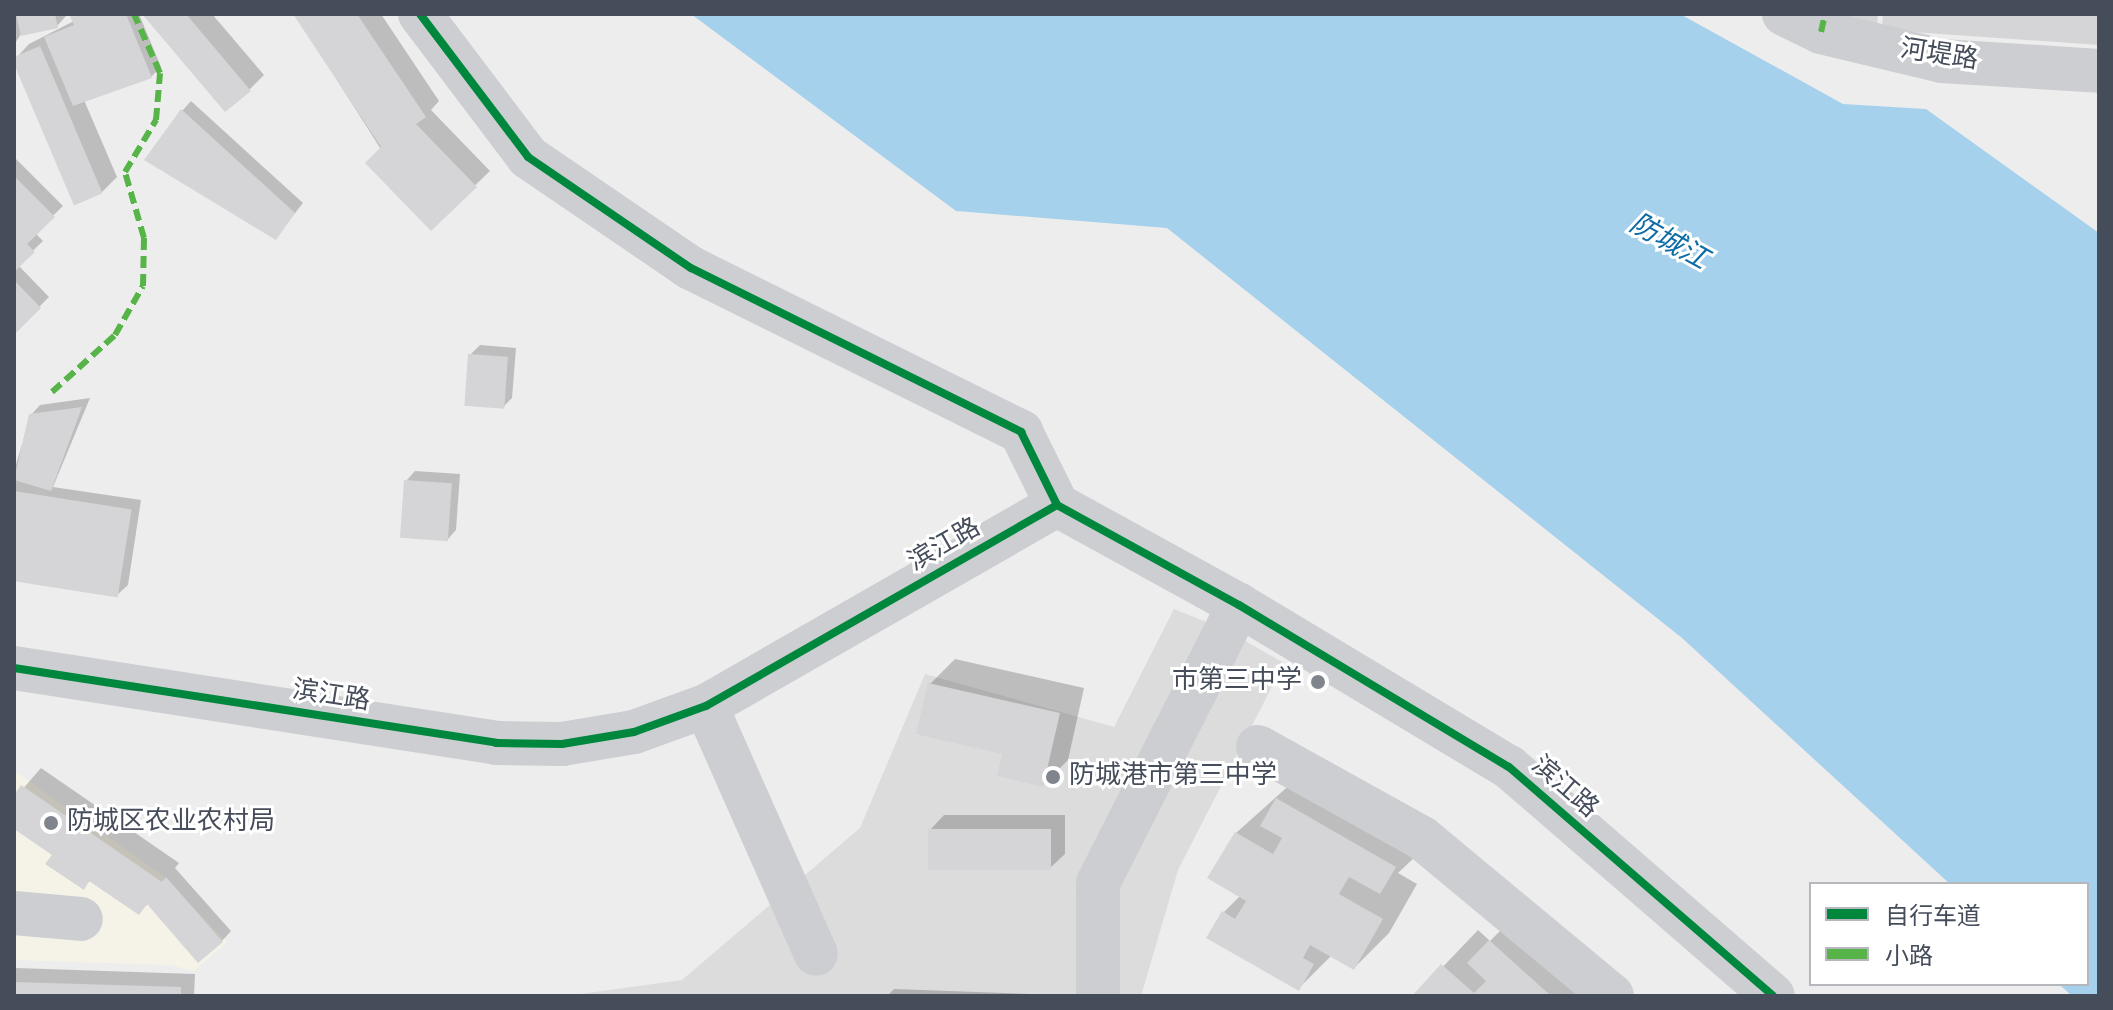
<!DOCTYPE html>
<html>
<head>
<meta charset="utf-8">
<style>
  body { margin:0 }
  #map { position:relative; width:2113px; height:1010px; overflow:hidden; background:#eeeded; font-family:Overpass,"Noto Sans SC",sans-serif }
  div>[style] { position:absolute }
  .commercial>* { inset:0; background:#f5f3e8 }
  .education>* { inset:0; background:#dcdcdd }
  .water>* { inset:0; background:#a6d1ec }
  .shadow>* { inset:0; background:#0003; transform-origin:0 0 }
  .building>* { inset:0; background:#d5d5d7; transform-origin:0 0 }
  .minor>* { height:44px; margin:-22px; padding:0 22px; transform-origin:22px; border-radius:22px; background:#ccced1 }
  .quiet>* { height:6px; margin-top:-3px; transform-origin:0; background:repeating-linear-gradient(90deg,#57b448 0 12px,transparent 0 18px) }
  .cycleway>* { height:8px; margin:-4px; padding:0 4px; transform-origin:4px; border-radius:4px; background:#00873e }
  .dots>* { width:22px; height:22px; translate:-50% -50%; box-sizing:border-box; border:4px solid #fff; border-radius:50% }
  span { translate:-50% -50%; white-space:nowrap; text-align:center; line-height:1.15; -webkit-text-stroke:6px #fff; paint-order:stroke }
  .street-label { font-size:26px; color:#454c5a }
  .poi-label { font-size:26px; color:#454c5a }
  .right { translate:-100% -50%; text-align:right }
  .left { translate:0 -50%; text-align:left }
  .water-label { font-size:28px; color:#0d6ca5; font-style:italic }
  .frame { position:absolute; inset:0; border:16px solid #454c5a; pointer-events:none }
  .legend { position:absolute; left:1809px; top:882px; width:280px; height:104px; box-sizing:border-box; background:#fff; border:2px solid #b5b7bd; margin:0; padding:10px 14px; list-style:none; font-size:24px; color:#454c5a }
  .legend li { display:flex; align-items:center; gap:16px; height:40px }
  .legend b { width:40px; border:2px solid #b5b7bd }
</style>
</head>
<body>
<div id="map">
  <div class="commercial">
    <i style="clip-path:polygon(14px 771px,162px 875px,227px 942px,194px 971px,171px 965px,14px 960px)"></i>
  </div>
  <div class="education">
    <i style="clip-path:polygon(1174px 609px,1226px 630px,1284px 663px,1178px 870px,1141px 996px,566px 996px,682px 980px,860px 828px,925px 674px,1114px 727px)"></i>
  </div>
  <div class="water">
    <i style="clip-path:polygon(691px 14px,1680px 14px,1843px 104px,1926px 109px,2099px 233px,2099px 996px,2072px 996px,2059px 984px,2087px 984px,2087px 884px,1950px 884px,1682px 638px,1167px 228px,956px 211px)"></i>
  </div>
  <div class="shadow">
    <i style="clip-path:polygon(14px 14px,66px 14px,66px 16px,57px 26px,21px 34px,14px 45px)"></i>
    <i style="clip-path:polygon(71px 14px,139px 14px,161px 67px,151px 77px,84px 100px,117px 177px,102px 192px,77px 203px,15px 59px,29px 44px,74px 21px)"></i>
    <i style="clip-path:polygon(145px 14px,212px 14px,264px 75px,249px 90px)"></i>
    <i style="clip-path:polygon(295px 14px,381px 14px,439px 101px,431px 110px,490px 171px,431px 228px)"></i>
    <i style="clip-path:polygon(191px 101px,303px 203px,276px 237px,182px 111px)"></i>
    <i style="clip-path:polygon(14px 157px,63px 206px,35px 233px,43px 241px,18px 265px,49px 297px,14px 332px)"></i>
    <i style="clip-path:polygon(480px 345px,516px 348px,512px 398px,503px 407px,470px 355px)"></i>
    <i style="clip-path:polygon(90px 398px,53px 487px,141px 500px,128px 585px,118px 594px,14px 578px,14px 471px,31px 415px,40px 405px)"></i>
    <i style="clip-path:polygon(415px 471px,460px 474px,456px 530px,447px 540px,406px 481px)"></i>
    <i style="clip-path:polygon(955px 659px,1084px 688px,1068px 760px,1043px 785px,930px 684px)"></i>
    <i style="clip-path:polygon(1313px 764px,1415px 857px,1398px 873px,1417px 884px,1389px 933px,1354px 968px,1332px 955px,1299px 988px,1224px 912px,1241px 895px,1236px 833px)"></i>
    <i style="clip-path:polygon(41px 768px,179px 863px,175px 868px,231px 931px,222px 941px,149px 903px,139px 912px,91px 880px,83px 887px,54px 854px,14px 826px,14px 799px)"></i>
    <i style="clip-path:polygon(944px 815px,1065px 815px,1065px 854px,1050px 868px,930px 830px)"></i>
    <i style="clip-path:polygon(1525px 906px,1624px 996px,1415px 996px,1478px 930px,1490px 941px)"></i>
    <i style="clip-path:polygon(16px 968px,195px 974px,194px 996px,14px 996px)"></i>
    <i style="clip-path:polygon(894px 989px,1061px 995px,1061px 996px,887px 996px)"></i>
    <i style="left:599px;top:994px;width:278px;height:3px"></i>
  </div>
  <div class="building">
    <i style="clip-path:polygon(16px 14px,55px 14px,58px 28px,21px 36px)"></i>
    <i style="clip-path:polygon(69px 14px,126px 14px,152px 78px,73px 106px,44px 37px,74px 25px)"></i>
    <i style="clip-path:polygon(142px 14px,186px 14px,251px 91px,225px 112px)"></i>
    <i style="clip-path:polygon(293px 14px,357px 14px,426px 117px,416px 124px,477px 187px,431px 231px,365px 163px,381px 147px)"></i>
    <i style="clip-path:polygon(1843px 14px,1878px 14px,1877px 26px)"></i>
    <i style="clip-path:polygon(1883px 14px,2099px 14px,2099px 45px,1912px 32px,1882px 26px)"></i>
    <i style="left:40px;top:46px;width:160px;height:31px;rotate:67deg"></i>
    <i style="clip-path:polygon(181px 109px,295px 213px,276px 240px,144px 160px)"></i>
    <i style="clip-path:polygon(14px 176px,55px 217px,27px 244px,35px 252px,14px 272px)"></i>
    <i style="clip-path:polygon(14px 280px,41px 308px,14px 335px)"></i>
    <i style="left:468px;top:354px;width:40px;height:52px;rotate:4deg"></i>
    <i style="clip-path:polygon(82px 407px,51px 491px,14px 480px,29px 414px)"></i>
    <i style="left:404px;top:480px;width:48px;height:58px;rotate:4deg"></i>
    <i style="left:14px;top:491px;width:119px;height:89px;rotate:9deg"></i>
    <i style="clip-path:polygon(928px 683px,1060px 713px,1043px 787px,997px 776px,1002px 754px,916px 734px)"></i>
    <i style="clip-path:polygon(21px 785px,162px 882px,166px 877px,223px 942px,198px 963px,147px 904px,139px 915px,89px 881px,84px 890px,45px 864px,52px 855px,14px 829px,14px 795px)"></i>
    <i style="clip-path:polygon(1276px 798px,1396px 867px,1380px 894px,1349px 877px,1339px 894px,1383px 919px,1354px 970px,1310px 945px,1303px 958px,1314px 964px,1299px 991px,1206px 938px,1222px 911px,1235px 919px,1246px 901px,1207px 878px,1235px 832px,1273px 854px,1282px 838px,1260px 826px)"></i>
    <i style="left:928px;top:829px;width:123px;height:41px"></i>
    <i style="clip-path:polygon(1489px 940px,1551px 996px,1412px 996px,1441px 964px,1474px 993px,1486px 981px,1467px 963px)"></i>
    <i style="clip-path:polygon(14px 982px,181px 987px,181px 996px,14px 996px)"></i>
  </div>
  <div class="minor">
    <i style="left:420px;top:14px;width:179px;rotate:52.9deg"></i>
    <i style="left:528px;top:157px;width:197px;rotate:34.3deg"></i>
    <i style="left:691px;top:268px;width:369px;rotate:26.4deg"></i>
    <i style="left:1021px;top:432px;width:81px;rotate:63.7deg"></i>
    <i style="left:1784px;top:14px;width:41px;rotate:25.9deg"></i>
    <i style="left:1821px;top:32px;width:124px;rotate:13.5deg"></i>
    <i style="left:1942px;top:61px;width:157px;rotate:3.6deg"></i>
    <i style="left:1057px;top:505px;width:208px;rotate:28.8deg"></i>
    <i style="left:1239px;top:605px;width:315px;rotate:31deg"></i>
    <i style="left:1509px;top:767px;width:349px;rotate:40.9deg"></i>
    <i style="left:14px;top:668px;width:488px;rotate:8.8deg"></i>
    <i style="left:496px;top:743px;width:66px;rotate:0.9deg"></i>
    <i style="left:562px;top:744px;width:73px;rotate:-9.5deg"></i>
    <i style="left:634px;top:732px;width:77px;rotate:-19.9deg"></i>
    <i style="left:706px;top:706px;width:404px;rotate:-29.8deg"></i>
    <i style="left:706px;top:706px;width:271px;rotate:66.1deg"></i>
    <i style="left:1258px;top:747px;width:188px;rotate:29deg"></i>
    <i style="left:1422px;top:838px;width:247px;rotate:39.7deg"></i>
    <i style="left:14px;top:913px;width:67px;rotate:5.1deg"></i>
    <i style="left:1098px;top:996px;width:113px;rotate:-90deg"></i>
    <i style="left:1098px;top:883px;width:312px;rotate:-63.1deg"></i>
  </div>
  <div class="quiet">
    <i style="left:1821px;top:32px;width:18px;rotate:-77deg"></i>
    <i style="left:52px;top:392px;width:85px;rotate:-42.1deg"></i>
    <i style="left:115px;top:335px;width:56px;rotate:-60.3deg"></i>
    <i style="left:143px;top:286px;width:48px;rotate:-88.8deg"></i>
    <i style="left:144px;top:238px;width:69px;rotate:-106.1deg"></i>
    <i style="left:125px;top:172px;width:61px;rotate:-59.2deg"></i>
    <i style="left:156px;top:120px;width:47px;rotate:-85.1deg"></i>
    <i style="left:160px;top:73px;width:64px;rotate:-113.8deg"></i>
  </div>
  <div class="cycleway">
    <i style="left:420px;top:14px;width:179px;rotate:52.9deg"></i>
    <i style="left:528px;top:157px;width:197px;rotate:34.3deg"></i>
    <i style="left:691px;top:268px;width:369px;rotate:26.4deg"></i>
    <i style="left:1021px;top:432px;width:81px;rotate:63.7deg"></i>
    <i style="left:1057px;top:505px;width:208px;rotate:28.8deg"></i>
    <i style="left:1239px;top:605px;width:315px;rotate:31deg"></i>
    <i style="left:1509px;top:767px;width:349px;rotate:40.9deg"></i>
    <i style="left:14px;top:668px;width:488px;rotate:8.8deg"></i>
    <i style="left:496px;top:743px;width:66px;rotate:0.9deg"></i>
    <i style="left:562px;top:744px;width:73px;rotate:-9.5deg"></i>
    <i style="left:634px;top:732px;width:77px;rotate:-19.9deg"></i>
    <i style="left:706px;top:706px;width:404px;rotate:-29.8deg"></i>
  </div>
  <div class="dots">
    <i style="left:1318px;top:682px;background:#80848d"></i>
    <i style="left:1053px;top:777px;background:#80848d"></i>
    <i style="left:51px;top:823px;background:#80848d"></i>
  </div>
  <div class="street-label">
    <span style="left:1939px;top:56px;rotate:9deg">河堤路</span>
    <span style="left:945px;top:546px;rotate:-30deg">滨江路</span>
    <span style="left:331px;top:697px;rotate:9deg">滨江路</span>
    <span style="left:1564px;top:788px;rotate:41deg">滨江路</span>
  </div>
  <div class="poi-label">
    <span class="right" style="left:1302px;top:682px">巿第三中学</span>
    <span class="left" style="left:1069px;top:777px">防城港市第三中学</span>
    <span class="left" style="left:67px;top:823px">防城区农业农村局</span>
  </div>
  <div class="water-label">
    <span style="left:1668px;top:243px;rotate:29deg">防城江</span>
  </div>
  <div class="frame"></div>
  <ul class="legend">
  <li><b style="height:10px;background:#00873e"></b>自行车道</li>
  <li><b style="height:10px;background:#57b448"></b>小路</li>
  </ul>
</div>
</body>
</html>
